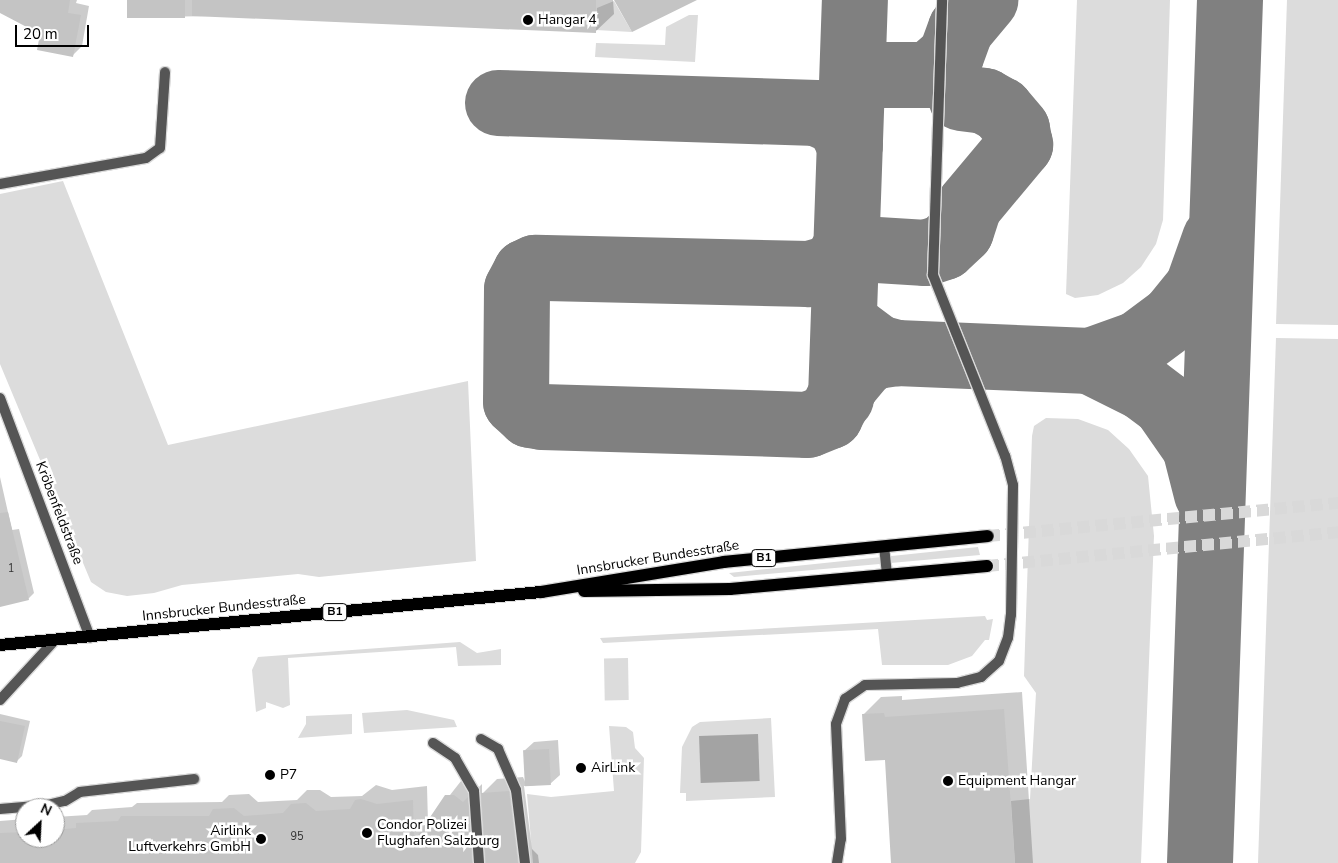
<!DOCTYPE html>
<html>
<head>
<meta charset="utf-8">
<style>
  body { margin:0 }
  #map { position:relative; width:1338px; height:863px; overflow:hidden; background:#fff; font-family:"Nunito Sans",sans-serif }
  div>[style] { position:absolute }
  .green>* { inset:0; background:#dcdcdc; transform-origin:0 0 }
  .water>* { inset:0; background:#a3a3a3; transform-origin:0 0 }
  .shadow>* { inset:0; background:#0003 }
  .taxiway>* { height:66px; margin:-33px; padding:0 33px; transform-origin:33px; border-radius:33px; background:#808080 }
  .building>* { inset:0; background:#c4c4c4; transform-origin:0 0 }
  .primary-tunnel>* { height:12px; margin-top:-6px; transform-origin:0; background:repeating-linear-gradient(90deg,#d9d9d9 0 12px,transparent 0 18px) }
  .roads { filter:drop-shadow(1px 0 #dbdbdb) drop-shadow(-1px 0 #dbdbdb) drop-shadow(0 1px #dbdbdb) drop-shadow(0 -1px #dbdbdb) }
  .lane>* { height:10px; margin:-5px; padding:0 5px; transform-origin:5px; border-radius:5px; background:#555 }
  .street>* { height:10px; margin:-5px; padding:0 5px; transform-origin:5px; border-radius:5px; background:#555 }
  .primary>* { height:12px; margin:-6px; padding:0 6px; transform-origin:6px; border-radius:6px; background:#000 }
  .dots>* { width:14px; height:14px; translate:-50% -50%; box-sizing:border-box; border:2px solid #fff; border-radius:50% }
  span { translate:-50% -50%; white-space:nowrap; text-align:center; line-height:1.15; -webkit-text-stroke:5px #fff; paint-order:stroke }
  .number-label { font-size:11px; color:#313131 }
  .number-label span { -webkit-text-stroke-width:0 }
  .shield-label span { padding:1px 4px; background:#fff; border:1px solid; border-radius:4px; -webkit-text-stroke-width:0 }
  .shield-label { font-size:12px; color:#000; font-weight:700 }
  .poi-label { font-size:14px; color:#000 }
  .left { translate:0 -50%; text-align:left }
  .right { translate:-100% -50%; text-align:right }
  .street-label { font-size:14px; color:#000 }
  .north { position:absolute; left:15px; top:798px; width:50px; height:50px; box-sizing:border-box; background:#fff; border:1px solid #999; border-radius:50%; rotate:25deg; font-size:14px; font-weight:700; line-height:20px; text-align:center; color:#000 }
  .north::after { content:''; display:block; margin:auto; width:18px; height:22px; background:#000; clip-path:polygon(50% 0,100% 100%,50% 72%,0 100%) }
  .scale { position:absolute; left:15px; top:25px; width:74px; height:22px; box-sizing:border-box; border:2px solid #000; border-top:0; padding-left:6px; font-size:15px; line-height:18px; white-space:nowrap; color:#000; -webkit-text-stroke:4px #fff; paint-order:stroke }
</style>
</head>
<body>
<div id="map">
  <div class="green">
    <i style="clip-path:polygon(1077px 0,1170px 0,1163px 220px,1156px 244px,1141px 267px,1123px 283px,1098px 295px,1075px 298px,1066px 294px)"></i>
    <i style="clip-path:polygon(1287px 0,1338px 0,1338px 325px,1276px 324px)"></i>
    <i style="clip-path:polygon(614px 1px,632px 32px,596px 30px,597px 8px)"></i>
    <i style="clip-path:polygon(689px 15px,698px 15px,695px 62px,595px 57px,596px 43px,665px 45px,666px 27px)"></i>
    <i style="clip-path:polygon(63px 181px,168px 445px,468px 381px,476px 561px,319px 577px,298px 574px,182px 585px,154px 593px,127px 596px,106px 592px,91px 582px,0 364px,0 194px)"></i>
    <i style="clip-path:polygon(1276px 338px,1338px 339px,1338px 863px,1258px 863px)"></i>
    <i style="clip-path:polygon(1046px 418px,1078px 419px,1108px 430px,1129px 449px,1148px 476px,1154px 536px,1141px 863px,1015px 863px,1011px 801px,1030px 799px,1036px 693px,1024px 676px,1032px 436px,1034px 426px)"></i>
    <i style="clip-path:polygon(978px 547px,980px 555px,734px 577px,729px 573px)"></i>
    <i style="clip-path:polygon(985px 616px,987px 620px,993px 619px,989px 640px,985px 640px,972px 656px,948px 665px,882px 665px,878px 629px,603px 643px,600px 638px)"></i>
    <i style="clip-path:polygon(460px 642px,477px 653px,501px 649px,501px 665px,458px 666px,456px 647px,288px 658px,290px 705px,283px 708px,266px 702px,266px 708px,256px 712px,252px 670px,258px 657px)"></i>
    <i style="left:628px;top:658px;width:42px;height:24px;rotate:89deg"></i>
    <i style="clip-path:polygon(407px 710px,454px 720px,457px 727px,364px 733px,362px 713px)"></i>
    <i style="clip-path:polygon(352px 714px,352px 734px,298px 738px,306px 724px,306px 716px)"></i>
    <i style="clip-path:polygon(771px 718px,775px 797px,686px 801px,686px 793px,680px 793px,682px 747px,692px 727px,700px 722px)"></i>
    <i style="clip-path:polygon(609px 726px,626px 727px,633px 732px,635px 748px,644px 758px,641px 852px,635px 863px,533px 863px,527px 794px,551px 797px,614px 791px)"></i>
  </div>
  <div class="water">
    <i style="left:758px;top:734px;width:47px;height:59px;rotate:88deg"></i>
  </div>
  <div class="shadow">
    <i style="clip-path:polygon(0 0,77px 0,76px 3px,89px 6px,82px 46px,73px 55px,41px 33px,0 11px)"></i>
    <i style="clip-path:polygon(155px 0,613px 0,614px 14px,596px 31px,212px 16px,154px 17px)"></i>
    <i style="clip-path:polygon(0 477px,12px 530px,19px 529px,34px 593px,28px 599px,0 606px)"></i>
    <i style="clip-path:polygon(1022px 692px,1033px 863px,893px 863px,886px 758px,863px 715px,881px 697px,902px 696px,902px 700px)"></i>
    <i style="clip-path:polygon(0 714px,30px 721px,22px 756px,17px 761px,0 758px)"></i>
    <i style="clip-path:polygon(558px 740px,560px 775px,550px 784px,524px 786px,532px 849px,538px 855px,539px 863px,0 863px,0 821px,25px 819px,25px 838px,55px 838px,55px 817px,87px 815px,92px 810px,132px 807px,137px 803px,222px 802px,229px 795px,249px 794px,258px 802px,297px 800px,307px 790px,320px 790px,331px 797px,362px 796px,376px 785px,392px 790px,427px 786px,428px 823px,461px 781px,468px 781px,478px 788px,482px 784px,482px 794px,497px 779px,523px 777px,526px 784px,524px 751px,534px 742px)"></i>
  </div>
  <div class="taxiway">
    <i style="left:853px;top:75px;width:76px"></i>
    <i style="left:929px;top:75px;width:29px;rotate:-41deg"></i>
    <i style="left:951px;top:56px;width:29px;rotate:-70deg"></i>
    <i style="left:961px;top:29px;width:38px;rotate:-50deg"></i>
    <i style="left:498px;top:103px;width:319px;rotate:1.8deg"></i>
    <i style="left:817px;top:113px;width:24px;rotate:24deg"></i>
    <i style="left:839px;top:123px;width:25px;rotate:64deg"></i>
    <i style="left:847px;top:245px;width:26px;rotate:121deg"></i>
    <i style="left:834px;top:267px;width:26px;rotate:164deg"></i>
    <i style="left:809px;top:274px;width:274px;rotate:-178.7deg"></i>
    <i style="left:535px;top:268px;width:10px;rotate:156deg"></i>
    <i style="left:526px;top:272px;width:19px;rotate:118deg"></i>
    <i style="left:517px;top:289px;width:113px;rotate:90.5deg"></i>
    <i style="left:516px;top:402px;width:19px;rotate:43deg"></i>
    <i style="left:530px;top:415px;width:12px;rotate:9deg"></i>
    <i style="left:542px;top:417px;width:266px;rotate:1.7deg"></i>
    <i style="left:808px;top:425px;width:24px;rotate:-22deg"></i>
    <i style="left:830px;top:416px;width:37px;rotate:-63deg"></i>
    <i style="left:847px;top:383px;width:26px;rotate:-50deg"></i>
    <i style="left:864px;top:363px;width:14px;rotate:-30deg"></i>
    <i style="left:876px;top:356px;width:21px;rotate:-8deg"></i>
    <i style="left:845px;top:248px;width:81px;rotate:3.5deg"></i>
    <i style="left:926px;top:253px;width:19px;rotate:-18deg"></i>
    <i style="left:944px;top:247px;width:23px;rotate:-43deg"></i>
    <i style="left:961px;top:231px;width:26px;rotate:-72deg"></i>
    <i style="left:969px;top:206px;width:80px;rotate:-50.1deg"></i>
    <i style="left:1020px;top:145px;width:16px;rotate:-101deg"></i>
    <i style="left:1017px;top:129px;width:25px;rotate:-130deg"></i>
    <i style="left:1001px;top:110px;width:18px;rotate:-151deg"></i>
    <i style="left:985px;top:101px;width:24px;rotate:-173deg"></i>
    <i style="left:857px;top:332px;width:26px;rotate:37deg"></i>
    <i style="left:878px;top:348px;width:20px;rotate:15deg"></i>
    <i style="left:897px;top:353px;width:193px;rotate:2.4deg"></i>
    <i style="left:841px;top:398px;width:398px;rotate:-88deg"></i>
    <i style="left:1207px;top:494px;width:49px;rotate:-104.3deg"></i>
    <i style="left:1195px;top:447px;width:52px;rotate:-124.9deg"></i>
    <i style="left:1165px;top:404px;width:26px;rotate:-143deg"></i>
    <i style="left:1144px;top:388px;width:60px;rotate:-153.4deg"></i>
    <i style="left:1090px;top:361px;width:51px;rotate:-19.5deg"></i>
    <i style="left:1138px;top:344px;width:44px;rotate:-36.6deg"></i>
    <i style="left:1173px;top:318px;width:40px;rotate:-51deg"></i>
    <i style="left:1198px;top:287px;width:51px;rotate:-70.5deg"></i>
    <i style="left:1200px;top:863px;width:864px;rotate:-88.01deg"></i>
  </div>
  <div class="building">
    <i style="clip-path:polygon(0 0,70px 0,68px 13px,81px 15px,73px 57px,37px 50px,40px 34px,0 13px)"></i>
    <i style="left:127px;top:0;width:58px;height:18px"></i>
    <i style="clip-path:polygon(192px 0,596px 0,596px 33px,192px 16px)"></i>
    <i style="clip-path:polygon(614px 0,697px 0,632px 32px)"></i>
    <i style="clip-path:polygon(8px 512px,29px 600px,0 607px,0 513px)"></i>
    <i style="clip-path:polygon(1004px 709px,1015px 863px,891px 863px,885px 760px,865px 761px,862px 714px,884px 713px,885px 717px)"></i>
    <i style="clip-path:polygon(0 721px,25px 726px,17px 763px,0 759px)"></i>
    <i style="left:549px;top:749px;width:36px;height:26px;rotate:87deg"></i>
    <i style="clip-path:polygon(509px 791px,518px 863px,486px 863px,481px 793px)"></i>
    <i style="clip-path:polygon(445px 795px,454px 795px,463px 802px,468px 797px,472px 863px,0 863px,0 833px,25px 832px,25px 838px,55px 838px,55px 830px,76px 828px,76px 823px,118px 821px,121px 816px,209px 816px,213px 809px,234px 808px,244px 816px,283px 813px,291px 804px,306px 803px,316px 811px,350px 809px,355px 800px,361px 799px,377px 804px,413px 800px,414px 841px)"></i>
  </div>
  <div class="primary-tunnel">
    <i style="left:988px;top:536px;width:352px;rotate:-5.4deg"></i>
    <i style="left:987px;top:566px;width:353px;rotate:-5.5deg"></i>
  </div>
  <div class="roads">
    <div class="lane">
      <i style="left:884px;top:546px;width:29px;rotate:84deg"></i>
      <i style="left:0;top:700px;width:81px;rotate:-47.5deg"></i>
      <i style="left:481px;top:739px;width:20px;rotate:30deg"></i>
      <i style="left:498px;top:749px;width:45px;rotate:66.3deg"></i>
      <i style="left:516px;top:790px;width:74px;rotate:83deg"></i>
      <i style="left:433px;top:743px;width:27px;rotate:34deg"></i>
      <i style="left:455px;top:758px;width:38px;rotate:60deg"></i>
      <i style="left:474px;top:791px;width:72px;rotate:86deg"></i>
      <i style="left:0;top:809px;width:47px;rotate:-4.9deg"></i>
      <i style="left:47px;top:805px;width:18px;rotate:-13deg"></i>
      <i style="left:65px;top:801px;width:17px;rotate:-31deg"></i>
      <i style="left:80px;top:792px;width:115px;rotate:-6.5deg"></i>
      <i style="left:837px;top:863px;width:24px;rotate:-81deg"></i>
      <i style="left:841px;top:839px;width:115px;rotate:-92.5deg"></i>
      <i style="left:836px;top:724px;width:27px;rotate:-70deg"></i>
      <i style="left:845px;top:699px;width:24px;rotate:-35deg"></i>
      <i style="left:865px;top:685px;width:92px;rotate:-1.2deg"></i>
      <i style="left:957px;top:683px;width:25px;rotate:-14deg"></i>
      <i style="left:981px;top:677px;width:24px;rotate:-42deg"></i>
      <i style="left:999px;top:661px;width:25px;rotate:-69deg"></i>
      <i style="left:1008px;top:638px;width:23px;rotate:-83deg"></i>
      <i style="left:1011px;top:615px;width:130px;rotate:-89.1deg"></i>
      <i style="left:1013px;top:485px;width:30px;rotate:-105deg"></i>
      <i style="left:1005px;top:456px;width:195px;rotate:-111.7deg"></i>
      <i style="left:933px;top:275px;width:275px;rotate:-88.1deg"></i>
    </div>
    <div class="street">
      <i style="left:0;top:184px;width:148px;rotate:-10.1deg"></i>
      <i style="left:146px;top:158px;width:17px;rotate:-36deg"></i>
      <i style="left:160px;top:148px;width:76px;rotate:-86.2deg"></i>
      <i style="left:0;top:398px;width:256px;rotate:69.4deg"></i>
    </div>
    <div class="primary">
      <i style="left:584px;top:591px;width:146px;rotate:-0.8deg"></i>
      <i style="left:730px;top:589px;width:258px;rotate:-5.1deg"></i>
      <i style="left:0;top:645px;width:544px;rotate:-5.6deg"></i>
      <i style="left:541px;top:592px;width:185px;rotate:-9.3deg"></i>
      <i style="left:724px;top:562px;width:265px;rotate:-5.6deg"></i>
    </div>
  </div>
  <div class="dots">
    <i style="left:528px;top:20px;background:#000"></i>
    <i style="left:581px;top:768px;background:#000"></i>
    <i style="left:270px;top:775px;background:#000"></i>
    <i style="left:948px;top:781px;background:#000"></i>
    <i style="left:367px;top:833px;background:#000"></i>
    <i style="left:261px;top:839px;background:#000"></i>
  </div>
  <div class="number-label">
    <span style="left:11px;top:569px">1</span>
    <span style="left:297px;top:837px">95</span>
  </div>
  <div class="shield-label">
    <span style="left:764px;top:558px">B1</span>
    <span style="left:335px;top:612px">B1</span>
  </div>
  <div class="poi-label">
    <span class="left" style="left:538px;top:20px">Hangar 4</span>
    <span class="left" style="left:591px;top:768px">AirLink</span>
    <span class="left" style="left:280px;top:775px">P7</span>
    <span class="left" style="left:958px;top:781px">Equipment Hangar</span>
    <span class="left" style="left:377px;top:833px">Condor Polizei<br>Flughafen Salzburg</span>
    <span class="right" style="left:251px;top:839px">Airlink<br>Luftverkehrs GmbH</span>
  </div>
  <div class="street-label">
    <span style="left:59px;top:513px;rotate:69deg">Kröbenfeldstraße</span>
    <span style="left:658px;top:558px;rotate:-9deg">Innsbrucker Bundesstraße</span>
    <span style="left:224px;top:608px;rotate:-6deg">Innsbrucker Bundesstraße</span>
  </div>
  <div class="north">N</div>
  <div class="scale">20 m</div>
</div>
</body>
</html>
